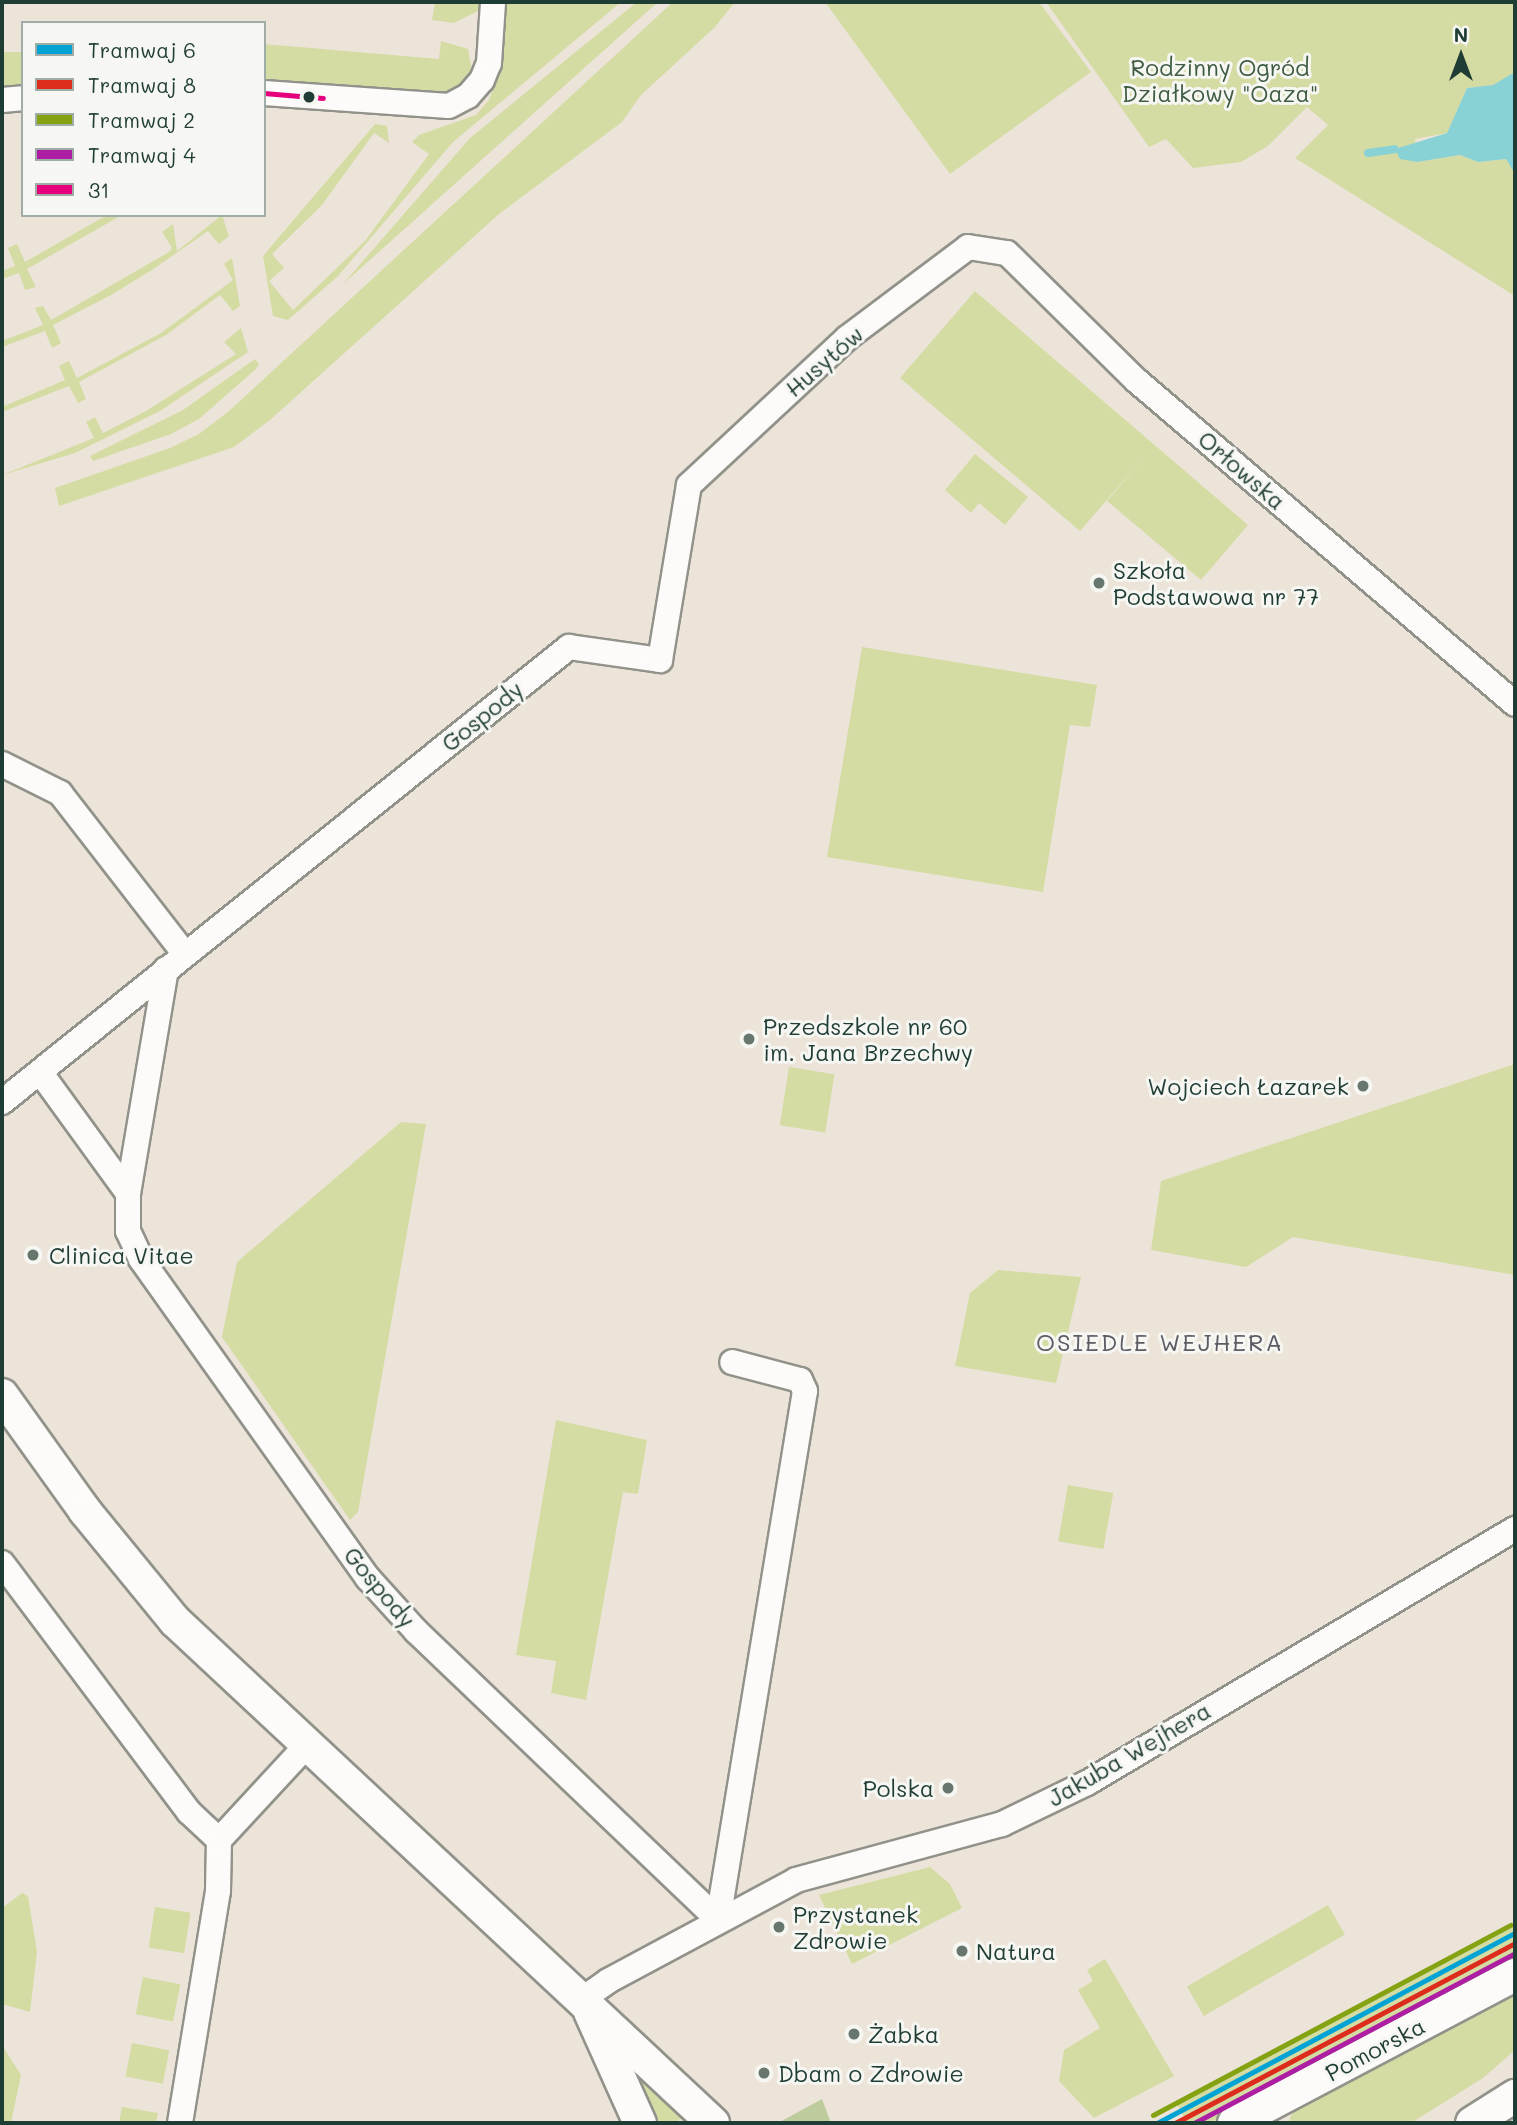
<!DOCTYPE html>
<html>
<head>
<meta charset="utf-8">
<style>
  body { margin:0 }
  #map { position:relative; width:1517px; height:2125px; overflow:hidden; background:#ece4d8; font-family:Mali,sans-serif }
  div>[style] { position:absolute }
  .green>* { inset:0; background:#d4dca4; transform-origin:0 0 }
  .forest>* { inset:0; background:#becb9c }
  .water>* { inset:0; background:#88d1d4 }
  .stream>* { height:8px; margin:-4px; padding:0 4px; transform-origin:4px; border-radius:4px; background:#88d1d4 }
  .roads { filter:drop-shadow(2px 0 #91928a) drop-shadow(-2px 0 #91928a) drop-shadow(0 2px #91928a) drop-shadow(0 -2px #91928a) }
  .minor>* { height:24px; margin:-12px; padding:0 12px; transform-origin:12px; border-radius:12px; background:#fcfbf9 }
  .tertiary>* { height:32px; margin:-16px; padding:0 16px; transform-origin:16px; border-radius:16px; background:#fcfbf9 }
  .bus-1>* { height:5px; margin:-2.5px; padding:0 2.5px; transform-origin:2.5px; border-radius:2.5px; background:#e5007d }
  .tram-1>* { height:5px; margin:-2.5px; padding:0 2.5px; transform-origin:2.5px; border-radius:2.5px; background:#00a3d4 }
  .tram-2>* { height:5px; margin:-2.5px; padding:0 2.5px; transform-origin:2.5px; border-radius:2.5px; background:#dd2b1c }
  .tram-3>* { height:5px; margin:-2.5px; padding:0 2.5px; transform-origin:2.5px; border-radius:2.5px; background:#85a212 }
  .tram-4>* { height:5px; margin:-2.5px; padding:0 2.5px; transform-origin:2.5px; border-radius:2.5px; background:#ae1ea3 }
  .dots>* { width:19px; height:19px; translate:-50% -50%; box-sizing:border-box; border:4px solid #f6f6f2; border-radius:50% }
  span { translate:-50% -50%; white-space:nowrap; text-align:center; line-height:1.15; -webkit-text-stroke:6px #f6f6f2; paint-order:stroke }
  .park-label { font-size:23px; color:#3f5c42 }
  .street-label { font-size:23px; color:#1f3d34 }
  .poi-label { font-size:23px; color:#1f3d34 }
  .left { translate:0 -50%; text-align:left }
  .right { translate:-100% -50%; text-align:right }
  .neighbourhood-label { font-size:24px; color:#5d5b63; letter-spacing:2px }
  .frame { position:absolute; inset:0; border:4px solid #1f3d34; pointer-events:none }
  .legend { position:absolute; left:21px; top:21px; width:245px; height:196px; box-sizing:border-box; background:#f6f6f2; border:2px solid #a0aca6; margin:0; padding:9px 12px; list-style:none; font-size:21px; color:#1f3d34 }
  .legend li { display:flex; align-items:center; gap:14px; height:35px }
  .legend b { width:35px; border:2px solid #a0aca6 }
  .north { position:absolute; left:1426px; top:21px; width:70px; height:70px; -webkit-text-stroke:5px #f6f6f2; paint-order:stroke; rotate:0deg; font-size:19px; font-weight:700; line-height:28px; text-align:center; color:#1f3d34 }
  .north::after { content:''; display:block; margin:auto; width:24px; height:32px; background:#1f3d34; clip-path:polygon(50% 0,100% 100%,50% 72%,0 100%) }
</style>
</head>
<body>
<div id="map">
  <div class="green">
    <i style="clip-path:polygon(435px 2px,481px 2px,478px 11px,454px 23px,432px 20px)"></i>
    <i style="clip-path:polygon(506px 2px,621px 2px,453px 142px,338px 276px,288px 320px,273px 316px,263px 256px,375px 124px,387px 126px,389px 143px,374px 133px,322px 205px,272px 254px,284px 268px,269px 281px,293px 310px,365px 241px,429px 154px,412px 142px,419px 135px,476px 115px,489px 100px,502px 67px)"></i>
    <i style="clip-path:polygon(637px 2px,658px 2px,343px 284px,470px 138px)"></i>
    <i style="clip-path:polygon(673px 2px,735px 2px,715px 27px,641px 95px,622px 122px,499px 214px,270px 420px,234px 447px,59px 506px,55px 488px,170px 448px,199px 434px,229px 411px)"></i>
    <i style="clip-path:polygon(825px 2px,1039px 2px,1091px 72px,950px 174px)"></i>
    <i style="clip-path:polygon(1046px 2px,1515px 2px,1515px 73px,1493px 85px,1467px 88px,1447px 133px,1415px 139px,1417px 162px,1460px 155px,1478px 162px,1506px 159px,1515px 174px,1515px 296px,1295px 158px,1328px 125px,1307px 107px,1268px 146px,1241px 162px,1193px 168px,1166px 139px,1149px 147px)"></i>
    <i style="clip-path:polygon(441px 41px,468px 49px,472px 72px,454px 91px,435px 96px,264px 82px,264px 44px,439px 59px)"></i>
    <i style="left:23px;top:52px;width:34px;height:21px;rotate:90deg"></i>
    <i style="clip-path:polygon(107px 215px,122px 215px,27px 269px,36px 287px,25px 290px,19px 273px,2px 279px,2px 271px,15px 266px,8px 248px,17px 244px,25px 262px)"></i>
    <i style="clip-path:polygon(222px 215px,229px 236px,219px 244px,208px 231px,152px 270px,111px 295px,53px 325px,61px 343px,52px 348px,45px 331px,2px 347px,2px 341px,43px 325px,35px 308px,43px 306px,51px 320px,169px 252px,172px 248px,162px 232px,173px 224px,177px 251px)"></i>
    <i style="clip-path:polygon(232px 258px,240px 306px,233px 311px,220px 295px,166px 335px,79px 382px,86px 399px,78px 403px,69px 386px,2px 412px,2px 407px,65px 380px,59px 366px,69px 361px,77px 378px,161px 333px,233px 280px,224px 264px)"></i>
    <i style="clip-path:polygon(975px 291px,1248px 525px,1201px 580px,1107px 501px,1144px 457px,1080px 531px,900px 378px)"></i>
    <i style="clip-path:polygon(241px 328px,248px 352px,160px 411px,75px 453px,2px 475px,94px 438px,86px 422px,95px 417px,103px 433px,146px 411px,236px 354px,224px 342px)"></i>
    <i style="clip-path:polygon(255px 359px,259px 364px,256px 369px,199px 419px,171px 434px,93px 461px,90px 456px,183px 410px)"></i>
    <i style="clip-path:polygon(975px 454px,1028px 497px,1005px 525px,979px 503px,971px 513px,945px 490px)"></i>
    <i style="clip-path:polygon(862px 647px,1097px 685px,1090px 727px,1070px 725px,1043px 892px,827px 857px)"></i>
    <i style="clip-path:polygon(1515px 1064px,1515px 1275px,1293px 1237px,1246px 1267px,1151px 1250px,1161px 1181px)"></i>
    <i style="left:789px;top:1067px;width:46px;height:59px;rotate:9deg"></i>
    <i style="clip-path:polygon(401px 1122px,426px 1124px,358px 1512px,350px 1520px,222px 1337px,237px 1262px)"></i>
    <i style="clip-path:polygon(998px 1270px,1081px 1277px,1056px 1383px,955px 1366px,970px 1293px)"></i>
    <i style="clip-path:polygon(556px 1420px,647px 1440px,638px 1494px,623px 1492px,586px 1700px,551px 1693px,556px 1661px,516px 1655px)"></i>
    <i style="left:1068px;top:1485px;width:46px;height:57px;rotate:10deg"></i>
    <i style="clip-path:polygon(930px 1867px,950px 1884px,962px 1908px,852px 1964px,819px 1895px)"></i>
    <i style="clip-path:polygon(22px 1893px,28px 1896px,37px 1952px,30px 2012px,2px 2004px,2px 1908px)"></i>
    <i style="left:1328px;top:1905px;width:34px;height:163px;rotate:60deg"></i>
    <i style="left:155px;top:1907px;width:36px;height:41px;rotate:9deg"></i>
    <i style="clip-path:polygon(1515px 1926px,1515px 1963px,1210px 2123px,1187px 2123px,1177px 2104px)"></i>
    <i style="clip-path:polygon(1105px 1959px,1174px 2076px,1094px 2118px,1059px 2081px,1064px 2050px,1100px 2028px,1078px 1990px,1093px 1981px,1087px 1970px)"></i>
    <i style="left:143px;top:1977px;width:38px;height:38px;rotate:11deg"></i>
    <i style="clip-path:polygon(1515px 1987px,1515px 2050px,1483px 2078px,1411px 2123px,1288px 2123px,1297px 2103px)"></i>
    <i style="left:132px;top:2043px;width:38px;height:34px;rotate:11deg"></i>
    <i style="clip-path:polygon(2px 2045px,21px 2075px,11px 2123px,2px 2123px)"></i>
    <i style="clip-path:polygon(625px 2061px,684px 2115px,676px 2123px,652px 2123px)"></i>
    <i style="clip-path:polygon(122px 2107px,158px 2113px,156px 2123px,119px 2123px)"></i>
  </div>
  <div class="forest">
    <i style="clip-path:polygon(822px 2099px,831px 2123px,778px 2123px)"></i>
  </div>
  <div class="water">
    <i style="clip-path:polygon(1515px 72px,1515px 174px,1506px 159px,1478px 162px,1460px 155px,1417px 162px,1400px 159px,1395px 149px,1447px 133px,1467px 88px,1493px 85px)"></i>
  </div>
  <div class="stream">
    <i style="left:1368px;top:153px;width:27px;rotate:-8deg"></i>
  </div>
  <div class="roads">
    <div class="minor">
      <i style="left:264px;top:93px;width:185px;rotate:4deg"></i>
      <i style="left:449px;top:106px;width:21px;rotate:-28deg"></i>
      <i style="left:468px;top:96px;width:21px;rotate:-49deg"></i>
      <i style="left:482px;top:80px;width:18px;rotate:-68deg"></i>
      <i style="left:489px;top:63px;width:61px;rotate:-86.2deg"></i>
      <i style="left:2px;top:100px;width:21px;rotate:-5deg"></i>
      <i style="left:2px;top:764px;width:65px;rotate:26.6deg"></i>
      <i style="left:60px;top:793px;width:202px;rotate:52.2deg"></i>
      <i style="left:166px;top:969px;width:227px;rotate:99.6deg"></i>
      <i style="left:128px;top:1193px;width:38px;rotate:90deg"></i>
      <i style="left:128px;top:1231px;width:31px;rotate:65deg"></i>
      <i style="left:141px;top:1259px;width:392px;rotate:54.6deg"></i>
      <i style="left:368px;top:1578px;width:72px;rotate:47.8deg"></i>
      <i style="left:416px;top:1631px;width:418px;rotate:43.7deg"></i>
      <i style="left:40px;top:1072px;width:150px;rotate:54deg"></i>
      <i style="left:2px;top:1102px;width:727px;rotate:-38.75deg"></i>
      <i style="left:569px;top:647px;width:92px;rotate:8.1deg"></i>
      <i style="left:660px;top:660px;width:177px;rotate:-80.6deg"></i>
      <i style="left:689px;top:485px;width:216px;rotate:-42.9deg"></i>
      <i style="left:847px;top:338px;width:151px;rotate:-36.9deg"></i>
      <i style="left:968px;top:247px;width:39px;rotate:9deg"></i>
      <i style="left:1007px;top:253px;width:182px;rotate:44.6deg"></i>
      <i style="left:1137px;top:381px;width:497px;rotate:40.5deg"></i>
      <i style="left:2px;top:1563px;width:311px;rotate:53.1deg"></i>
      <i style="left:189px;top:1812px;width:41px;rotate:43deg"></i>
      <i style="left:718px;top:1920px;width:536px;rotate:-80.66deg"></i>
      <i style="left:805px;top:1391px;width:12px;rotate:-114deg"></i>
      <i style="left:800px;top:1380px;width:70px;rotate:-165.2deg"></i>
      <i style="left:584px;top:1998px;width:29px;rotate:-35deg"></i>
      <i style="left:608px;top:1981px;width:213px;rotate:-28.2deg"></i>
      <i style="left:796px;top:1880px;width:213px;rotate:-15.2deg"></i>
      <i style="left:1002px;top:1824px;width:94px;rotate:-25.8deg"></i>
      <i style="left:1087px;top:1783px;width:498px;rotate:-30.7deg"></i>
      <i style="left:180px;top:2123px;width:235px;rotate:-80.7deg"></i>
      <i style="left:218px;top:1891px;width:51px;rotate:-88.9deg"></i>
      <i style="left:219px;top:1840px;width:128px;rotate:-47.2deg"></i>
    </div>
    <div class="tertiary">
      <i style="left:2px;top:1395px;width:143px;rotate:54.4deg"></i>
      <i style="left:85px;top:1511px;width:142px;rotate:50.7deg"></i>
      <i style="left:175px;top:1621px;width:736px;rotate:43.02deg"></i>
      <i style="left:590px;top:2012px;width:122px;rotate:65.8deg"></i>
      <i style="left:1234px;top:2123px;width:318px;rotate:-27.8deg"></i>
      <i style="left:1472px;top:2123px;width:51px;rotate:-32.1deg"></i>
    </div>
  </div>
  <div class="bus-1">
    <i style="left:264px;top:93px;width:59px;rotate:4.8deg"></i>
  </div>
  <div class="tram-1">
    <i style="left:1157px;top:2123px;width:405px;rotate:-28deg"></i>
  </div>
  <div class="tram-2">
    <i style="left:1175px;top:2123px;width:385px;rotate:-27.9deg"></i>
  </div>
  <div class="tram-3">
    <i style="left:1153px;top:2115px;width:405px;rotate:-28deg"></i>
  </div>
  <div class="tram-4">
    <i style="left:1194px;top:2123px;width:363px;rotate:-27.9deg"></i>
  </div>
  <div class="dots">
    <i style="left:309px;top:97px;background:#1f3d34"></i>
    <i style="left:1099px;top:583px;background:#67776d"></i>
    <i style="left:749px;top:1039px;background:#67776d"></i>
    <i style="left:1363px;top:1086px;background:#67776d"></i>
    <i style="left:33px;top:1255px;background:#67776d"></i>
    <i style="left:948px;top:1788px;background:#67776d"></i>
    <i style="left:779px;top:1927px;background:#67776d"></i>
    <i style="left:962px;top:1951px;background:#67776d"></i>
    <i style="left:854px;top:2034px;background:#67776d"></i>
    <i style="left:764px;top:2073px;background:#67776d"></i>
  </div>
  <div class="park-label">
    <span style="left:1220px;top:80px">Rodzinny Ogród<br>Działkowy "Oaza"</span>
  </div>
  <div class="street-label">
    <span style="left:824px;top:361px;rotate:-41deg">Husytów</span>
    <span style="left:1242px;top:470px;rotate:41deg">Orłowska</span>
    <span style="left:482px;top:716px;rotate:-39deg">Gospody</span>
    <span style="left:380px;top:1587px;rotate:50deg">Gospody</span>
    <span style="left:1129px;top:1754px;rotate:-30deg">Jakuba Wejhera</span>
    <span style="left:1375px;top:2049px;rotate:-28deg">Pomorska</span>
  </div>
  <div class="poi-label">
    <span class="left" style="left:1113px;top:583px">Szkoła<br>Podstawowa nr 77</span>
    <span class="left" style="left:763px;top:1039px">Przedszkole nr 60<br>im. Jana Brzechwy</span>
    <span class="right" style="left:1349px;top:1086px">Wojciech Łazarek</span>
    <span class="left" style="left:49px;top:1255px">Clinica Vitae</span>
    <span class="right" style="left:934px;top:1788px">Polska</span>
    <span class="left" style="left:793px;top:1927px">Przystanek<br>Zdrowie</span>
    <span class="left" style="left:976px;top:1951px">Natura</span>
    <span class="left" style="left:868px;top:2034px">Żabka</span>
    <span class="left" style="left:778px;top:2073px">Dbam o Zdrowie</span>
  </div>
  <div class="neighbourhood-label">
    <span style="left:1160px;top:1342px">OSIEDLE WEJHERA</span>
  </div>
  <div class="frame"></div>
  <ul class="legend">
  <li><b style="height:9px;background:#00a3d4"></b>Tramwaj 6</li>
  <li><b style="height:9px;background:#dd2b1c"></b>Tramwaj 8</li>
  <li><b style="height:9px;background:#85a212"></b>Tramwaj 2</li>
  <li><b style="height:9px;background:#ae1ea3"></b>Tramwaj 4</li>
  <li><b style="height:9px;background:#e5007d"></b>31</li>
  </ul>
  <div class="north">N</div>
</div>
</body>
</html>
